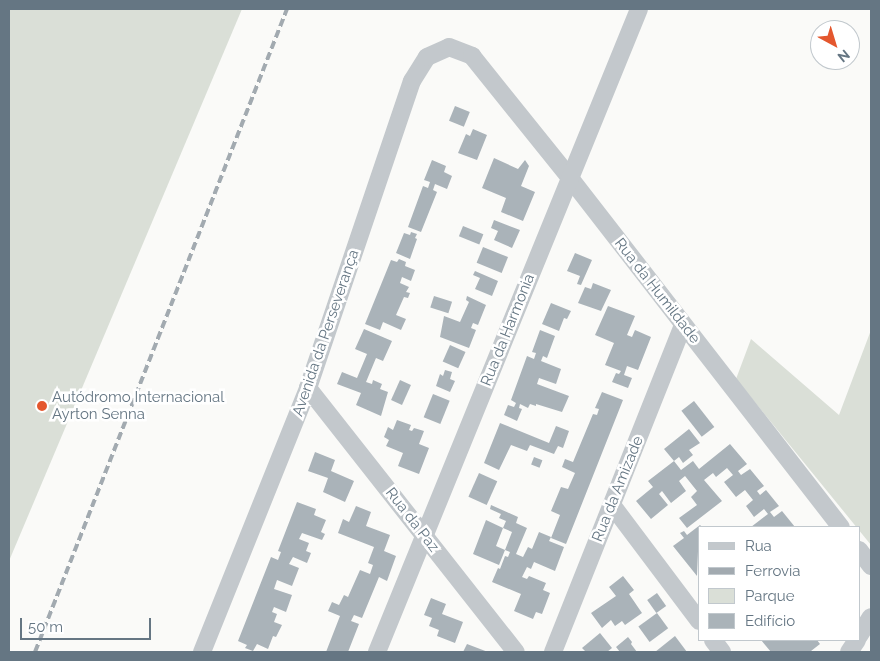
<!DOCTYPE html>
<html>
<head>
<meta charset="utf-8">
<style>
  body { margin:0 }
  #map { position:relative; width:880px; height:661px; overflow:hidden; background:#fafaf8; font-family:Raleway,sans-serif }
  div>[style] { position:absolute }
  .green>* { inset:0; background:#dadfd7 }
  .building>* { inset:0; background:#aab3b9; transform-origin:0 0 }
  .minor>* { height:18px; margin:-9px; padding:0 9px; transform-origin:9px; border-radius:9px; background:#c3c8cc }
  .rail>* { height:4px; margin-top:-2px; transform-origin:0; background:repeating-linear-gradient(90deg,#a2aab0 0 8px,transparent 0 12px) }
  .dots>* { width:14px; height:14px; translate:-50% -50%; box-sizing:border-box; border:2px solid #fff; border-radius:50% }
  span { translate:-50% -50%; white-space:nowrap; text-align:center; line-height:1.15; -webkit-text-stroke:5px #fff; paint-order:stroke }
  .street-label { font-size:15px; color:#657683 }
  .poi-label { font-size:15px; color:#657683 }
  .left { translate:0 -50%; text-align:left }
  .frame { position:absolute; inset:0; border:10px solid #657683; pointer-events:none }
  .legend { position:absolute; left:698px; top:526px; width:162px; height:115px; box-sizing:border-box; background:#fff; border:1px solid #c1c8cd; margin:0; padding:6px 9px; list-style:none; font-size:15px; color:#657683 }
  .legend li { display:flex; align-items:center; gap:10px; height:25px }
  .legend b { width:25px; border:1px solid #c1c8cd }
  .north { position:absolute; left:810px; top:20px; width:50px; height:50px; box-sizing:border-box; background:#fff; border:1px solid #c1c8cd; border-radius:50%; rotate:141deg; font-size:14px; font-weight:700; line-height:20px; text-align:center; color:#657683 }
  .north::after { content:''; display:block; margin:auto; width:18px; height:22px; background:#e4572e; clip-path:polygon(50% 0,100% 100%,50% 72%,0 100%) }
  .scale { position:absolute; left:20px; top:618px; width:131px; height:22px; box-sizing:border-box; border:2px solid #657683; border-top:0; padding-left:6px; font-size:15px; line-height:18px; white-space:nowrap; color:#657683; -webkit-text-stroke:4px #fff; paint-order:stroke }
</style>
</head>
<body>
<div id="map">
  <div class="green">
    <i style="clip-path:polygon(9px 9px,242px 9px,9px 561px)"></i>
    <i style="clip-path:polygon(871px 330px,871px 545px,736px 379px,751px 339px,839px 415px)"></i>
  </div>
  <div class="building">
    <i style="left:455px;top:106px;width:16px;height:16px;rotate:22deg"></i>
    <i style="clip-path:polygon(473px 129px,487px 135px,477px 160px,458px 153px,466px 134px,470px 136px)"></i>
    <i style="clip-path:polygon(494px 158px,518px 169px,525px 160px,529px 166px,521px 186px,535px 192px,523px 221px,501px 212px,506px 198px,482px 188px)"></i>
    <i style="clip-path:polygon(432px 160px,446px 166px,444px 172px,452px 176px,447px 189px,435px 184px,433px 190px,437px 192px,421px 232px,408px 227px,423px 186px,428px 188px,430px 182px,424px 180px)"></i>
    <i style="clip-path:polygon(494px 220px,520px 230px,512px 248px,494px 240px,498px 231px,491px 228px)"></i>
    <i style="left:463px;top:226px;width:22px;height:11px;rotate:22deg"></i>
    <i style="clip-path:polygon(411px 232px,417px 234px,415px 238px,417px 239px,410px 259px,396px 253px,404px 233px,410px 235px)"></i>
    <i style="left:483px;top:247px;width:27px;height:17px;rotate:22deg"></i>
    <i style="clip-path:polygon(575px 253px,592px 260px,581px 285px,577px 284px,580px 276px,567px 271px)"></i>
    <i style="clip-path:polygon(399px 259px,406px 262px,405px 266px,415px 270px,411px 281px,402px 277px,400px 283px,409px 287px,406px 292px,410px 293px,408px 298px,404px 297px,396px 315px,406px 319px,401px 330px,383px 322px,380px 330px,365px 324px,391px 260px,397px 262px)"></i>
    <i style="clip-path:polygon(475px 271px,498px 281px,492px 296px,475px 289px,480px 278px,473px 275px)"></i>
    <i style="clip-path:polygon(593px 283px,611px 290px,601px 311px,578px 303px,585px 287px,591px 289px)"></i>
    <i style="left:434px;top:296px;width:19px;height:12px;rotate:18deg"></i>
    <i style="clip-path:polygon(467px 296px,486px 305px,478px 325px,473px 323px,471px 328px,476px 330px,469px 348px,440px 337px,444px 316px,460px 322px,469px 302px,466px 300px)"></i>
    <i style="clip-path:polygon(551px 303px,571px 311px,567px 319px,564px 318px,559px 331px,542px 324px)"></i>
    <i style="clip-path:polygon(608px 306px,635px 316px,627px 335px,632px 337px,635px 330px,651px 337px,638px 370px,627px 366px,624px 375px,632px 378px,628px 388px,612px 382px,616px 373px,619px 374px,621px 371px,605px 365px,614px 343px,595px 335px)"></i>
    <i style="clip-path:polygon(364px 329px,392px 341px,383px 361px,376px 358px,366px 382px,372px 384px,373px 380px,382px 384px,380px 389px,388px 392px,381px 416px,356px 405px,361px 393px,337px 384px,342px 372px,357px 378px,367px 354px,355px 349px)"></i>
    <i style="clip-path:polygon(540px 330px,555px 336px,547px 358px,543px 356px,541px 361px,561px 369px,556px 384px,539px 378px,537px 384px,569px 396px,562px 412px,536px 404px,536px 406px,530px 404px,528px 408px,520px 404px,519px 408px,522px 409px,517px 421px,504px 415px,508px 405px,514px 407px,516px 403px,511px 400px,527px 356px,534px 359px,536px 353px,532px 352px)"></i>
    <i style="left:450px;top:345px;width:17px;height:18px;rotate:24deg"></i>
    <i style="clip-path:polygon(445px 370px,452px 372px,450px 379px,455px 381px,450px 392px,436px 386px,440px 374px,443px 376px)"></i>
    <i style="left:400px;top:380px;width:12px;height:22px;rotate:24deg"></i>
    <i style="clip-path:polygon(602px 392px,623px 400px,566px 544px,551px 538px,560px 515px,551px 511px,561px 487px,568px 489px,575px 473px,562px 467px,565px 459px,573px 462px,593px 414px,597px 415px,599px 409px,595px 408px)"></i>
    <i style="left:433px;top:394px;width:18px;height:25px;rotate:22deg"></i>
    <i style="left:694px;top:401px;width:33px;height:16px;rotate:52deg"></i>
    <i style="clip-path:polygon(397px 420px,411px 425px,409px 430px,412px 431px,414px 428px,424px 431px,419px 444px,429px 448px,419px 474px,398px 466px,403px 453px,386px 446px,389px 440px,384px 437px,388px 427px,393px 430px)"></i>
    <i style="clip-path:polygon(500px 423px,549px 443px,556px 426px,569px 431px,563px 448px,558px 446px,554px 454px,530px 445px,527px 451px,511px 445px,499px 470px,484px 463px)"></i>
    <i style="clip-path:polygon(689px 429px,700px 443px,689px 450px,693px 455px,683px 463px,679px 457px,674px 461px,664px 449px)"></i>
    <i style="clip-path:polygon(730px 444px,747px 464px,738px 471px,741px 475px,750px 469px,764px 486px,757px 491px,760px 495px,766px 490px,779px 506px,770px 512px,774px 517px,782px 511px,795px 527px,751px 527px,768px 514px,764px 509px,754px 517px,746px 506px,753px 500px,745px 490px,736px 497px,724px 482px,733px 475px,727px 468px,716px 477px,713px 473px,704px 480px,722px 501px,687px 528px,679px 518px,697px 505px,691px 497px,697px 491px,685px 476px,679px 481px,686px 491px,671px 503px,662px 491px,659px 494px,668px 505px,651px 519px,636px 501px,653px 487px,648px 481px,674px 461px,681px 470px,693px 461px,699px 469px)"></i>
    <i style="clip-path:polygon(315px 452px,335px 460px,331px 471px,354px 481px,345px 502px,323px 492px,328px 478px,308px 471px)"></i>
    <i style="left:534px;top:457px;width:9px;height:8px;rotate:21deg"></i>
    <i style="left:479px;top:473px;width:20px;height:26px;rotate:24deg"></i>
    <i style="clip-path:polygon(297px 502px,316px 509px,314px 515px,326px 520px,321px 532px,325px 534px,322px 540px,302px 533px,299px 539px,309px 543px,306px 551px,311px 553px,307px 563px,293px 557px,289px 564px,299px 568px,292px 586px,277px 580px,274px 589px,292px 595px,286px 612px,274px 607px,272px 612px,277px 614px,274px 622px,282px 625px,276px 637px,273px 636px,268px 649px,257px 644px,253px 651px,245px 648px,247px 645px,238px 641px,271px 557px,278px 560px,281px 552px,278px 551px)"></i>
    <i style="clip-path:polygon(evenodd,491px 505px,518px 517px,516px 523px,527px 528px,516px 554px,523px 557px,528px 547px,532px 549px,539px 532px,551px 537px,549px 541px,564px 547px,555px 571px,534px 562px,531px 569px,527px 567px,522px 577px,527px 579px,529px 576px,546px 583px,543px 590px,550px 593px,542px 614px,536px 612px,533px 619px,514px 611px,521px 594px,492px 582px,498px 568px,500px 569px,505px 556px,508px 557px,510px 552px,505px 550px,499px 565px,473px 554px,486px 520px,503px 528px,506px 521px,499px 518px,501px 514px,490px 509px,491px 505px,503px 528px,512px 532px,505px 550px,496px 546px,503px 528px)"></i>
    <i style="clip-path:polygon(356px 506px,371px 512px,366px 526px,390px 535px,384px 551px,396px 556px,387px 581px,379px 577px,362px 618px,354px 615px,351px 621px,359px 624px,348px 652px,326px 652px,340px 616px,328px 611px,332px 602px,339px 605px,344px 595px,348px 597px,360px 570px,370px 574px,373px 565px,368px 563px,374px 547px,338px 533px,343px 519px,349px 522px)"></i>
    <i style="clip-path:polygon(700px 525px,702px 527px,699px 527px,697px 576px,673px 546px,684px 538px,680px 533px,684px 531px,687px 535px)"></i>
    <i style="clip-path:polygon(623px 576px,634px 590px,629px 594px,642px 613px,625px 625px,622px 621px,615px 626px,611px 620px,602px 628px,591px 613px,616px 596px,609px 587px)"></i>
    <i style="left:657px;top:593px;width:16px;height:12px;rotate:55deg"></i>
    <i style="clip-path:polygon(431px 598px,446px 604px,442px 614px,463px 622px,455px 643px,437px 636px,439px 630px,429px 626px,432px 618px,424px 615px)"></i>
    <i style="left:657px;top:613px;width:19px;height:23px;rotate:54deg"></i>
    <i style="clip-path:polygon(600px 633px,612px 648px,607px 652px,586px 652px,582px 648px)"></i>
    <i style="clip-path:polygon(675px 636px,687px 652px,655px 652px)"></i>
    <i style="clip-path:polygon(628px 637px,632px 642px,631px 644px,637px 652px,620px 652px,616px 647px)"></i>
    <i style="clip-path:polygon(761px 640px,817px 640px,820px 644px,811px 651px,812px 652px,771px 652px)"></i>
    <i style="clip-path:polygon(467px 644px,488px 652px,463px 652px)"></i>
  </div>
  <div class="minor">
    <i style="left:308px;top:388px;width:336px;rotate:51.8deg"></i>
    <i style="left:612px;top:505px;width:145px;rotate:53.1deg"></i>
    <i style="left:859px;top:550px;width:20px;rotate:53deg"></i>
    <i style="left:859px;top:636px;width:22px;rotate:-58deg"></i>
    <i style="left:713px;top:640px;width:15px;rotate:53deg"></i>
    <i style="left:202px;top:652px;width:284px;rotate:-68.1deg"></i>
    <i style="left:308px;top:388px;width:324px;rotate:-71.3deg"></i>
    <i style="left:412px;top:81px;width:28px;rotate:-58deg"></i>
    <i style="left:427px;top:57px;width:24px;rotate:-24deg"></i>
    <i style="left:449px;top:47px;width:25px;rotate:21deg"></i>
    <i style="left:472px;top:56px;width:156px;rotate:51.2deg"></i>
    <i style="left:570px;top:178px;width:442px;rotate:52.2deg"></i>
    <i style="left:377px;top:652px;width:694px;rotate:-67.83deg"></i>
    <i style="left:553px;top:652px;width:352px;rotate:-68.3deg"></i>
    <i style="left:849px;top:652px;width:14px;rotate:-56deg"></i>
  </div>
  <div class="rail">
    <i style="left:35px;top:652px;width:691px;rotate:-68.6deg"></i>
  </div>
  <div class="dots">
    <i style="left:42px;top:406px;background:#e4572e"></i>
  </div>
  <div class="street-label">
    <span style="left:657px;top:291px;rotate:52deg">Rua da Humildade</span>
    <span style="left:508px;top:330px;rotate:-68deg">Rua da Harmonia</span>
    <span style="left:326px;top:333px;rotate:-71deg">Avenida da Perseverança</span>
    <span style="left:618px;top:489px;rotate:-68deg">Rua da Amizade</span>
    <span style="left:412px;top:520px;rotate:52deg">Rua da Paz</span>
  </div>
  <div class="poi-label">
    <span class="left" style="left:52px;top:406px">Autódromo Internacional<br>Ayrton Senna</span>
  </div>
  <div class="frame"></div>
  <ul class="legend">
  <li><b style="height:6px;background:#c3c8cc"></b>Rua</li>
  <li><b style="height:6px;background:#a2aab0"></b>Ferrovia</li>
  <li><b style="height:14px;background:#dadfd7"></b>Parque</li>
  <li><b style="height:14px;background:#aab3b9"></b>Edifício</li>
  </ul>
  <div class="north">N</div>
  <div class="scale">50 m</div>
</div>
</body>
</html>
